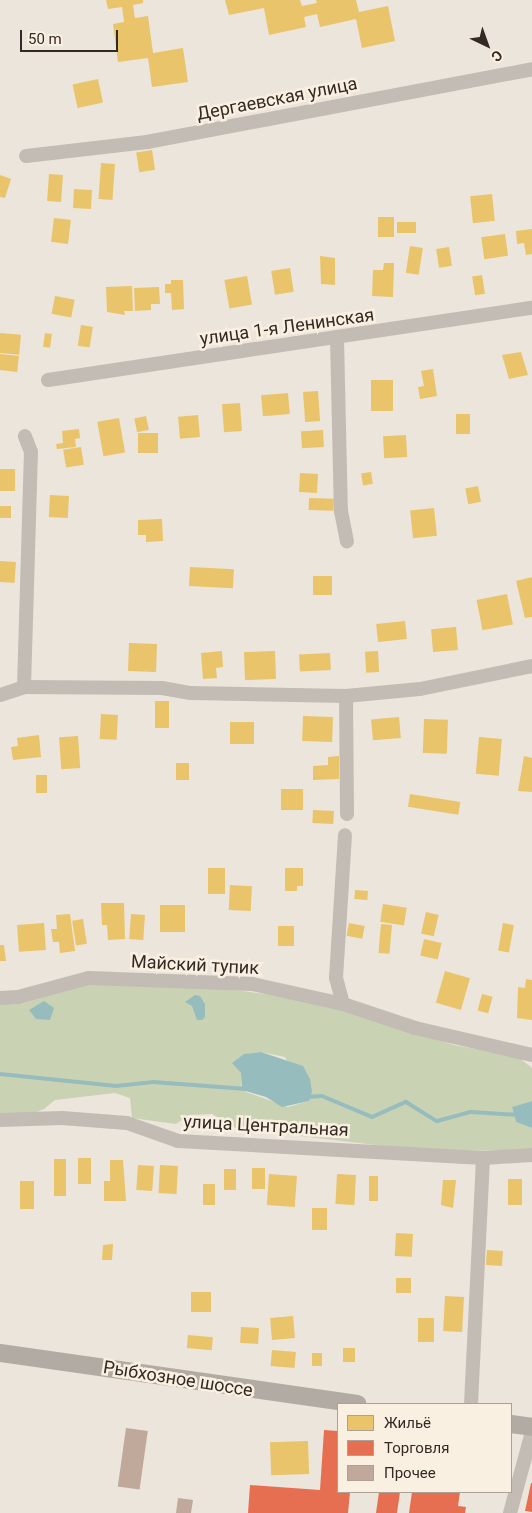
<!DOCTYPE html>
<html>
<head>
<meta charset="utf-8">
<style>
  body { margin:0 }
  #map { position:relative; width:532px; height:1513px; overflow:hidden; background:#ebe5db; font-family:Roboto,sans-serif }
  div>[style] { position:absolute }
  .green>* { inset:0; background:#cad2b4 }
  .water>* { inset:0; background:#96bcbe }
  .homes>* { inset:0; background:#e9c46a; transform-origin:0 0 }
  .shops>* { inset:0; background:#e76f51 }
  .stream>* { height:4px; margin:-2px; padding:0 2px; transform-origin:2px; border-radius:2px; background:#96bcbe }
  .building>* { inset:0; background:#c0a99b; transform-origin:0 0 }
  .minor>* { height:14px; margin:-7px; padding:0 7px; transform-origin:7px; border-radius:7px; background:#c3bcb5 }
  .major>* { height:18px; margin:-9px; padding:0 9px; transform-origin:9px; border-radius:9px; background:#b2aba4 }
  span { translate:-50% -50%; white-space:nowrap; text-align:center; line-height:1.15; -webkit-text-stroke:5px #faf0e1; paint-order:stroke }
  .street-label { font-size:18px; color:#342a24 }
  .legend { position:absolute; left:337px; top:1403px; width:175px; height:90px; box-sizing:border-box; background:#faf0e1; border:1px solid #aba195; margin:0; padding:6px 9px; list-style:none; font-size:15px; color:#342a24 }
  .legend li { display:flex; align-items:center; gap:10px; height:25px }
  .legend b { width:25px; border:1px solid #aba195 }
  .north { position:absolute; left:462px; top:20px; width:50px; height:50px; -webkit-text-stroke:4px #faf0e1; paint-order:stroke; rotate:138deg; font-size:14px; font-weight:700; line-height:20px; text-align:center; color:#342a24 }
  .north::after { content:''; display:block; margin:auto; width:18px; height:22px; background:#342a24; clip-path:polygon(50% 0,100% 100%,50% 72%,0 100%) }
  .scale { position:absolute; left:20px; top:30px; width:98px; height:22px; box-sizing:border-box; border:2px solid #342a24; border-top:0; padding-left:6px; font-size:15px; line-height:18px; white-space:nowrap; color:#342a24; -webkit-text-stroke:4px #faf0e1; paint-order:stroke }
</style>
</head>
<body>
<div id="map">
  <div class="green">
    <i style="clip-path:polygon(evenodd,90px 982px,219px 988px,311px 1000px,454px 1045px,518px 1057px,532px 1068px,532px 1101px,512px 1107px,516px 1122px,532px 1128px,532px 1150px,426px 1151px,267px 1132px,246px 1134px,212px 1114px,189px 1115px,176px 1124px,161px 1122px,132px 1118px,130px 1098px,115px 1093px,55px 1100px,44px 1109px,27px 1116px,0 1118px,0 1001px,90px 982px,261px 1052px,285px 1057px,309px 1101px,288px 1107px,246px 1092px,241px 1086px,241px 1073px,234px 1065px,249px 1053px,261px 1052px)"></i>
  </div>
  <div class="water">
    <i style="clip-path:polygon(195px 995px,200px 996px,205px 1004px,205px 1017px,202px 1020px,197px 1020px,192px 1006px,185px 1002px)"></i>
    <i style="clip-path:polygon(44px 1001px,54px 1008px,50px 1020px,36px 1019px,29px 1010px)"></i>
    <i style="clip-path:polygon(261px 1052px,303px 1066px,310px 1079px,312px 1092px,309px 1101px,282px 1107px,266px 1097px,242px 1090px,241px 1073px,232px 1063px,244px 1054px)"></i>
    <i style="clip-path:polygon(532px 1101px,532px 1128px,516px 1122px,512px 1107px)"></i>
  </div>
  <div class="homes">
    <i style="clip-path:polygon(106px 0,143px 0,143px 3px,133px 5px,135px 18px,148px 16px,153px 53px,183px 48px,188px 82px,152px 87px,148px 58px,118px 62px,113px 24px,124px 22px,122px 7px,108px 9px)"></i>
    <i style="clip-path:polygon(225px 0,300px 0,302px 6px,317px 3px,316px 0,356px 0,359px 12px,388px 6px,395px 41px,362px 48px,356px 19px,320px 27px,317px 14px,304px 17px,306px 27px,269px 35px,264px 8px,229px 15px)"></i>
    <i style="left:98px;top:79px;width:24px;height:26px;rotate:78deg"></i>
    <i style="left:152px;top:150px;width:20px;height:16px;rotate:81deg"></i>
    <i style="left:101px;top:163px;width:14px;height:36px;rotate:4deg"></i>
    <i style="left:49px;top:174px;width:14px;height:27px;rotate:4deg"></i>
    <i style="clip-path:polygon(0 175px,11px 179px,5px 198px,0 197px)"></i>
    <i style="left:74px;top:189px;width:18px;height:19px;rotate:3deg"></i>
    <i style="left:492px;top:194px;width:27px;height:22px;rotate:84deg"></i>
    <i style="left:394px;top:217px;width:20px;height:16px;rotate:90deg"></i>
    <i style="left:54px;top:218px;width:17px;height:24px;rotate:7deg"></i>
    <i style="left:397px;top:222px;width:19px;height:11px"></i>
    <i style="clip-path:polygon(532px 229px,532px 254px,526px 255px,524px 243px,517px 244px,516px 231px)"></i>
    <i style="left:505px;top:234px;width:22px;height:24px;rotate:82deg"></i>
    <i style="left:410px;top:246px;width:13px;height:27px;rotate:9deg"></i>
    <i style="left:449px;top:247px;width:19px;height:13px;rotate:81deg"></i>
    <i style="clip-path:polygon(320px 256px,335px 258px,335px 285px,321px 284px)"></i>
    <i style="clip-path:polygon(384px 263px,394px 263px,393px 297px,372px 296px,373px 270px,383px 270px)"></i>
    <i style="left:290px;top:268px;width:24px;height:19px;rotate:81deg"></i>
    <i style="left:482px;top:275px;width:19px;height:10px;rotate:81deg"></i>
    <i style="left:247px;top:276px;width:29px;height:23px;rotate:80deg"></i>
    <i style="clip-path:polygon(171px 280px,183px 280px,184px 309px,172px 310px,171px 293px,165px 293px,165px 284px,171px 284px)"></i>
    <i style="clip-path:polygon(132px 286px,133px 311px,124px 311px,125px 315px,107px 312px,106px 287px)"></i>
    <i style="clip-path:polygon(159px 287px,160px 304px,151px 304px,151px 310px,135px 311px,134px 288px)"></i>
    <i style="left:55px;top:296px;width:20px;height:18px;rotate:11deg"></i>
    <i style="left:81px;top:325px;width:12px;height:21px;rotate:9deg"></i>
    <i style="left:0;top:333px;width:21px;height:20px;rotate:5deg"></i>
    <i style="left:45px;top:333px;width:7px;height:14px;rotate:8deg"></i>
    <i style="clip-path:polygon(521px 352px,528px 375px,509px 379px,502px 355px)"></i>
    <i style="left:0;top:354px;width:19px;height:16px;rotate:6deg"></i>
    <i style="clip-path:polygon(433px 369px,437px 396px,420px 399px,418px 387px,424px 386px,421px 371px)"></i>
    <i style="left:371px;top:380px;width:22px;height:31px"></i>
    <i style="left:318px;top:391px;width:30px;height:15px;rotate:86deg"></i>
    <i style="left:288px;top:393px;width:21px;height:27px;rotate:85deg"></i>
    <i style="left:240px;top:403px;width:28px;height:18px;rotate:86deg"></i>
    <i style="left:456px;top:414px;width:14px;height:20px"></i>
    <i style="left:198px;top:415px;width:22px;height:20px;rotate:85deg"></i>
    <i style="left:146px;top:416px;width:14px;height:12px;rotate:78deg"></i>
    <i style="left:119px;top:418px;width:35px;height:22px;rotate:80deg"></i>
    <i style="clip-path:polygon(79px 429px,80px 438px,75px 439px,76px 447px,57px 449px,56px 444px,63px 443px,62px 431px)"></i>
    <i style="left:323px;top:430px;width:17px;height:22px;rotate:87deg"></i>
    <i style="left:138px;top:433px;width:20px;height:20px"></i>
    <i style="left:406px;top:435px;width:22px;height:23px;rotate:87deg"></i>
    <i style="left:81px;top:447px;width:18px;height:18px;rotate:81deg"></i>
    <i style="left:0;top:469px;width:15px;height:22px"></i>
    <i style="left:371px;top:472px;width:12px;height:10px;rotate:81deg"></i>
    <i style="left:300px;top:473px;width:18px;height:19px;rotate:3deg"></i>
    <i style="left:478px;top:486px;width:16px;height:13px;rotate:79deg"></i>
    <i style="left:50px;top:495px;width:19px;height:22px;rotate:3deg"></i>
    <i style="left:309px;top:498px;width:25px;height:12px;rotate:2deg"></i>
    <i style="left:0;top:506px;width:11px;height:12px"></i>
    <i style="left:434px;top:508px;width:28px;height:24px;rotate:84deg"></i>
    <i style="clip-path:polygon(162px 519px,163px 541px,146px 542px,146px 535px,138px 535px,138px 520px)"></i>
    <i style="left:0;top:561px;width:16px;height:21px;rotate:4deg"></i>
    <i style="left:190px;top:567px;width:44px;height:19px;rotate:3deg"></i>
    <i style="left:313px;top:576px;width:19px;height:19px"></i>
    <i style="clip-path:polygon(532px 577px,532px 617px,525px 618px,516px 581px)"></i>
    <i style="left:507px;top:594px;width:31px;height:31px;rotate:79deg"></i>
    <i style="left:405px;top:621px;width:18px;height:29px;rotate:84deg"></i>
    <i style="left:456px;top:627px;width:23px;height:25px;rotate:85deg"></i>
    <i style="left:157px;top:644px;width:28px;height:28px;rotate:92deg"></i>
    <i style="clip-path:polygon(222px 651px,223px 667px,216px 668px,217px 678px,203px 679px,201px 653px)"></i>
    <i style="left:275px;top:651px;width:28px;height:31px;rotate:88deg"></i>
    <i style="left:378px;top:651px;width:21px;height:13px;rotate:87deg"></i>
    <i style="left:330px;top:653px;width:17px;height:31px;rotate:87deg"></i>
    <i style="left:155px;top:701px;width:14px;height:27px"></i>
    <i style="left:101px;top:714px;width:17px;height:25px;rotate:3deg"></i>
    <i style="left:303px;top:716px;width:30px;height:25px;rotate:2deg"></i>
    <i style="left:399px;top:717px;width:21px;height:28px;rotate:85deg"></i>
    <i style="left:424px;top:719px;width:24px;height:34px;rotate:2deg"></i>
    <i style="left:230px;top:722px;width:24px;height:22px"></i>
    <i style="clip-path:polygon(39px 735px,41px 757px,13px 760px,11px 747px,18px 746px,17px 738px)"></i>
    <i style="left:78px;top:736px;width:32px;height:19px;rotate:86deg"></i>
    <i style="left:479px;top:737px;width:23px;height:37px;rotate:5deg"></i>
    <i style="clip-path:polygon(339px 756px,339px 779px,313px 780px,313px 766px,328px 765px,328px 757px)"></i>
    <i style="clip-path:polygon(524px 756px,532px 758px,532px 792px,518px 791px)"></i>
    <i style="left:176px;top:763px;width:13px;height:17px"></i>
    <i style="left:36px;top:775px;width:11px;height:18px"></i>
    <i style="left:281px;top:789px;width:22px;height:21px"></i>
    <i style="left:410px;top:794px;width:51px;height:13px;rotate:9deg"></i>
    <i style="left:313px;top:810px;width:21px;height:13px;rotate:3deg"></i>
    <i style="left:208px;top:868px;width:17px;height:26px"></i>
    <i style="clip-path:polygon(285px 868px,303px 868px,303px 886px,297px 886px,297px 891px,285px 891px)"></i>
    <i style="left:230px;top:885px;width:22px;height:25px;rotate:3deg"></i>
    <i style="left:355px;top:890px;width:13px;height:9px;rotate:4deg"></i>
    <i style="clip-path:polygon(101px 903px,124px 903px,125px 939px,108px 940px,107px 925px,102px 925px)"></i>
    <i style="left:383px;top:904px;width:24px;height:18px;rotate:9deg"></i>
    <i style="left:185px;top:905px;width:27px;height:25px;rotate:90deg"></i>
    <i style="left:426px;top:912px;width:13px;height:22px;rotate:13deg"></i>
    <i style="clip-path:polygon(70px 914px,75px 951px,60px 953px,59px 942px,53px 942px,51px 929px,57px 929px,56px 915px)"></i>
    <i style="left:131px;top:914px;width:14px;height:25px;rotate:4deg"></i>
    <i style="left:83px;top:919px;width:25px;height:11px;rotate:81deg"></i>
    <i style="left:44px;top:923px;width:27px;height:27px;rotate:86deg"></i>
    <i style="left:349px;top:923px;width:16px;height:13px;rotate:11deg"></i>
    <i style="left:503px;top:923px;width:11px;height:28px;rotate:10deg"></i>
    <i style="left:381px;top:924px;width:11px;height:29px;rotate:5deg"></i>
    <i style="left:278px;top:926px;width:16px;height:20px"></i>
    <i style="left:424px;top:939px;width:18px;height:17px;rotate:13deg"></i>
    <i style="clip-path:polygon(0 945px,4px 945px,6px 961px,0 961px)"></i>
    <i style="left:445px;top:971px;width:26px;height:33px;rotate:16deg"></i>
    <i style="clip-path:polygon(526px 979px,532px 980px,532px 1020px,517px 1018px,518px 987px,525px 988px)"></i>
    <i style="left:482px;top:994px;width:11px;height:17px;rotate:15deg"></i>
    <i style="left:78px;top:1158px;width:13px;height:26px"></i>
    <i style="left:54px;top:1159px;width:12px;height:37px"></i>
    <i style="clip-path:polygon(110px 1160px,123px 1160px,126px 1201px,104px 1201px,104px 1181px,110px 1181px)"></i>
    <i style="left:138px;top:1165px;width:16px;height:25px;rotate:4deg"></i>
    <i style="left:160px;top:1165px;width:18px;height:28px;rotate:3deg"></i>
    <i style="left:252px;top:1168px;width:13px;height:21px"></i>
    <i style="left:224px;top:1169px;width:12px;height:21px"></i>
    <i style="left:269px;top:1174px;width:28px;height:31px;rotate:4deg"></i>
    <i style="left:337px;top:1174px;width:19px;height:30px;rotate:3deg"></i>
    <i style="left:369px;top:1176px;width:9px;height:25px"></i>
    <i style="left:508px;top:1179px;width:14px;height:26px"></i>
    <i style="clip-path:polygon(443px 1180px,456px 1180px,453px 1208px,441px 1205px)"></i>
    <i style="left:20px;top:1181px;width:14px;height:28px"></i>
    <i style="left:203px;top:1184px;width:12px;height:21px"></i>
    <i style="left:312px;top:1208px;width:15px;height:22px"></i>
    <i style="left:396px;top:1233px;width:17px;height:23px;rotate:3deg"></i>
    <i style="clip-path:polygon(113px 1244px,112px 1260px,102px 1260px,103px 1245px)"></i>
    <i style="left:487px;top:1250px;width:16px;height:15px;rotate:4deg"></i>
    <i style="left:396px;top:1278px;width:15px;height:15px"></i>
    <i style="left:191px;top:1292px;width:20px;height:20px"></i>
    <i style="left:445px;top:1296px;width:19px;height:35px;rotate:3deg"></i>
    <i style="left:293px;top:1316px;width:22px;height:23px;rotate:85deg"></i>
    <i style="left:418px;top:1318px;width:16px;height:24px"></i>
    <i style="left:241px;top:1327px;width:18px;height:16px;rotate:3deg"></i>
    <i style="left:188px;top:1335px;width:25px;height:13px;rotate:5deg"></i>
    <i style="left:343px;top:1348px;width:12px;height:14px"></i>
    <i style="left:272px;top:1350px;width:24px;height:16px;rotate:5deg"></i>
    <i style="left:312px;top:1353px;width:10px;height:13px"></i>
    <i style="left:308px;top:1441px;width:33px;height:38px;rotate:88deg"></i>
  </div>
  <div class="shops">
    <i style="clip-path:polygon(324px 1430px,338px 1431px,338px 1492px,350px 1492px,348px 1513px,248px 1513px,250px 1485px,320px 1490px)"></i>
    <i style="clip-path:polygon(531px 1483px,532px 1483px,532px 1512px,525px 1511px)"></i>
    <i style="clip-path:polygon(379px 1492px,400px 1492px,397px 1513px,376px 1513px)"></i>
    <i style="clip-path:polygon(412px 1492px,460px 1492px,458px 1506px,466px 1507px,465px 1513px,409px 1513px)"></i>
  </div>
  <div class="stream">
    <i style="left:0;top:1074px;width:117px;rotate:5.9deg"></i>
    <i style="left:116px;top:1086px;width:37px;rotate:-6deg"></i>
    <i style="left:153px;top:1082px;width:94px;rotate:4.3deg"></i>
    <i style="left:306px;top:1097px;width:16px;rotate:-4deg"></i>
    <i style="left:322px;top:1096px;width:54px;rotate:22.8deg"></i>
    <i style="left:372px;top:1117px;width:37px;rotate:-24deg"></i>
    <i style="left:406px;top:1102px;width:36px;rotate:32deg"></i>
    <i style="left:437px;top:1121px;width:35px;rotate:-15deg"></i>
    <i style="left:471px;top:1112px;width:48px;rotate:3.6deg"></i>
  </div>
  <div class="building">
    <i style="left:126px;top:1428px;width:22px;height:59px;rotate:8deg"></i>
    <i style="clip-path:polygon(178px 1498px,193px 1500px,191px 1513px,176px 1513px)"></i>
  </div>
  <div class="minor">
    <i style="left:26px;top:156px;width:122px;rotate:-6.6deg"></i>
    <i style="left:147px;top:142px;width:392px;rotate:-10.7deg"></i>
    <i style="left:337px;top:339px;width:172px;rotate:88.7deg"></i>
    <i style="left:341px;top:511px;width:31px;rotate:79deg"></i>
    <i style="left:48px;top:380px;width:489px;rotate:-8.5deg"></i>
    <i style="left:24px;top:687px;width:235px;rotate:-88.3deg"></i>
    <i style="left:31px;top:452px;width:17px;rotate:-111deg"></i>
    <i style="left:0;top:695px;width:25px;rotate:-18deg"></i>
    <i style="left:24px;top:687px;width:138px;rotate:0.4deg"></i>
    <i style="left:162px;top:688px;width:29px;rotate:10deg"></i>
    <i style="left:191px;top:693px;width:155px;rotate:1.1deg"></i>
    <i style="left:346px;top:696px;width:74px;rotate:-5.4deg"></i>
    <i style="left:420px;top:689px;width:114px;rotate:-11.6deg"></i>
    <i style="left:346px;top:696px;width:118px;rotate:89.5deg"></i>
    <i style="left:0;top:998px;width:18px;rotate:-3deg"></i>
    <i style="left:18px;top:997px;width:73px;rotate:-15deg"></i>
    <i style="left:89px;top:978px;width:163px;rotate:2.1deg"></i>
    <i style="left:252px;top:984px;width:93px;rotate:12.4deg"></i>
    <i style="left:343px;top:1004px;width:76px;rotate:18.4deg"></i>
    <i style="left:415px;top:1028px;width:120px;rotate:13deg"></i>
    <i style="left:343px;top:1004px;width:27px;rotate:-105deg"></i>
    <i style="left:336px;top:978px;width:143px;rotate:-86.4deg"></i>
    <i style="left:0;top:1120px;width:62px;rotate:-1.8deg"></i>
    <i style="left:62px;top:1118px;width:65px;rotate:4.4deg"></i>
    <i style="left:127px;top:1123px;width:54px;rotate:19.4deg"></i>
    <i style="left:178px;top:1141px;width:305px;rotate:3.2deg"></i>
    <i style="left:483px;top:1158px;width:49px;rotate:-3.5deg"></i>
    <i style="left:471px;top:1404px;width:246px;rotate:-87.2deg"></i>
    <i style="left:510px;top:1513px;width:84px;rotate:-74.8deg"></i>
  </div>
  <div class="major">
    <i style="left:0;top:1353px;width:361px;rotate:8.1deg"></i>
    <i style="left:511px;top:1424px;width:21px;rotate:8deg"></i>
  </div>
  <div class="street-label">
    <span style="left:277px;top:99px;rotate:-11deg">Дергаевская улица</span>
    <span style="left:287px;top:327px;rotate:-8deg">улица 1-я Ленинская</span>
    <span style="left:195px;top:965px;rotate:3deg">Майский тупик</span>
    <span style="left:266px;top:1126px;rotate:3deg">улица Центральная</span>
    <span style="left:178px;top:1379px;rotate:9deg">Рыбхозное шоссе</span>
  </div>
  <ul class="legend">
  <li><b style="height:14px;background:#e9c46a"></b>Жильё</li>
  <li><b style="height:14px;background:#e76f51"></b>Торговля</li>
  <li><b style="height:14px;background:#c0a99b"></b>Прочее</li>
  </ul>
  <div class="north">С</div>
  <div class="scale">50 m</div>
</div>
</body>
</html>
